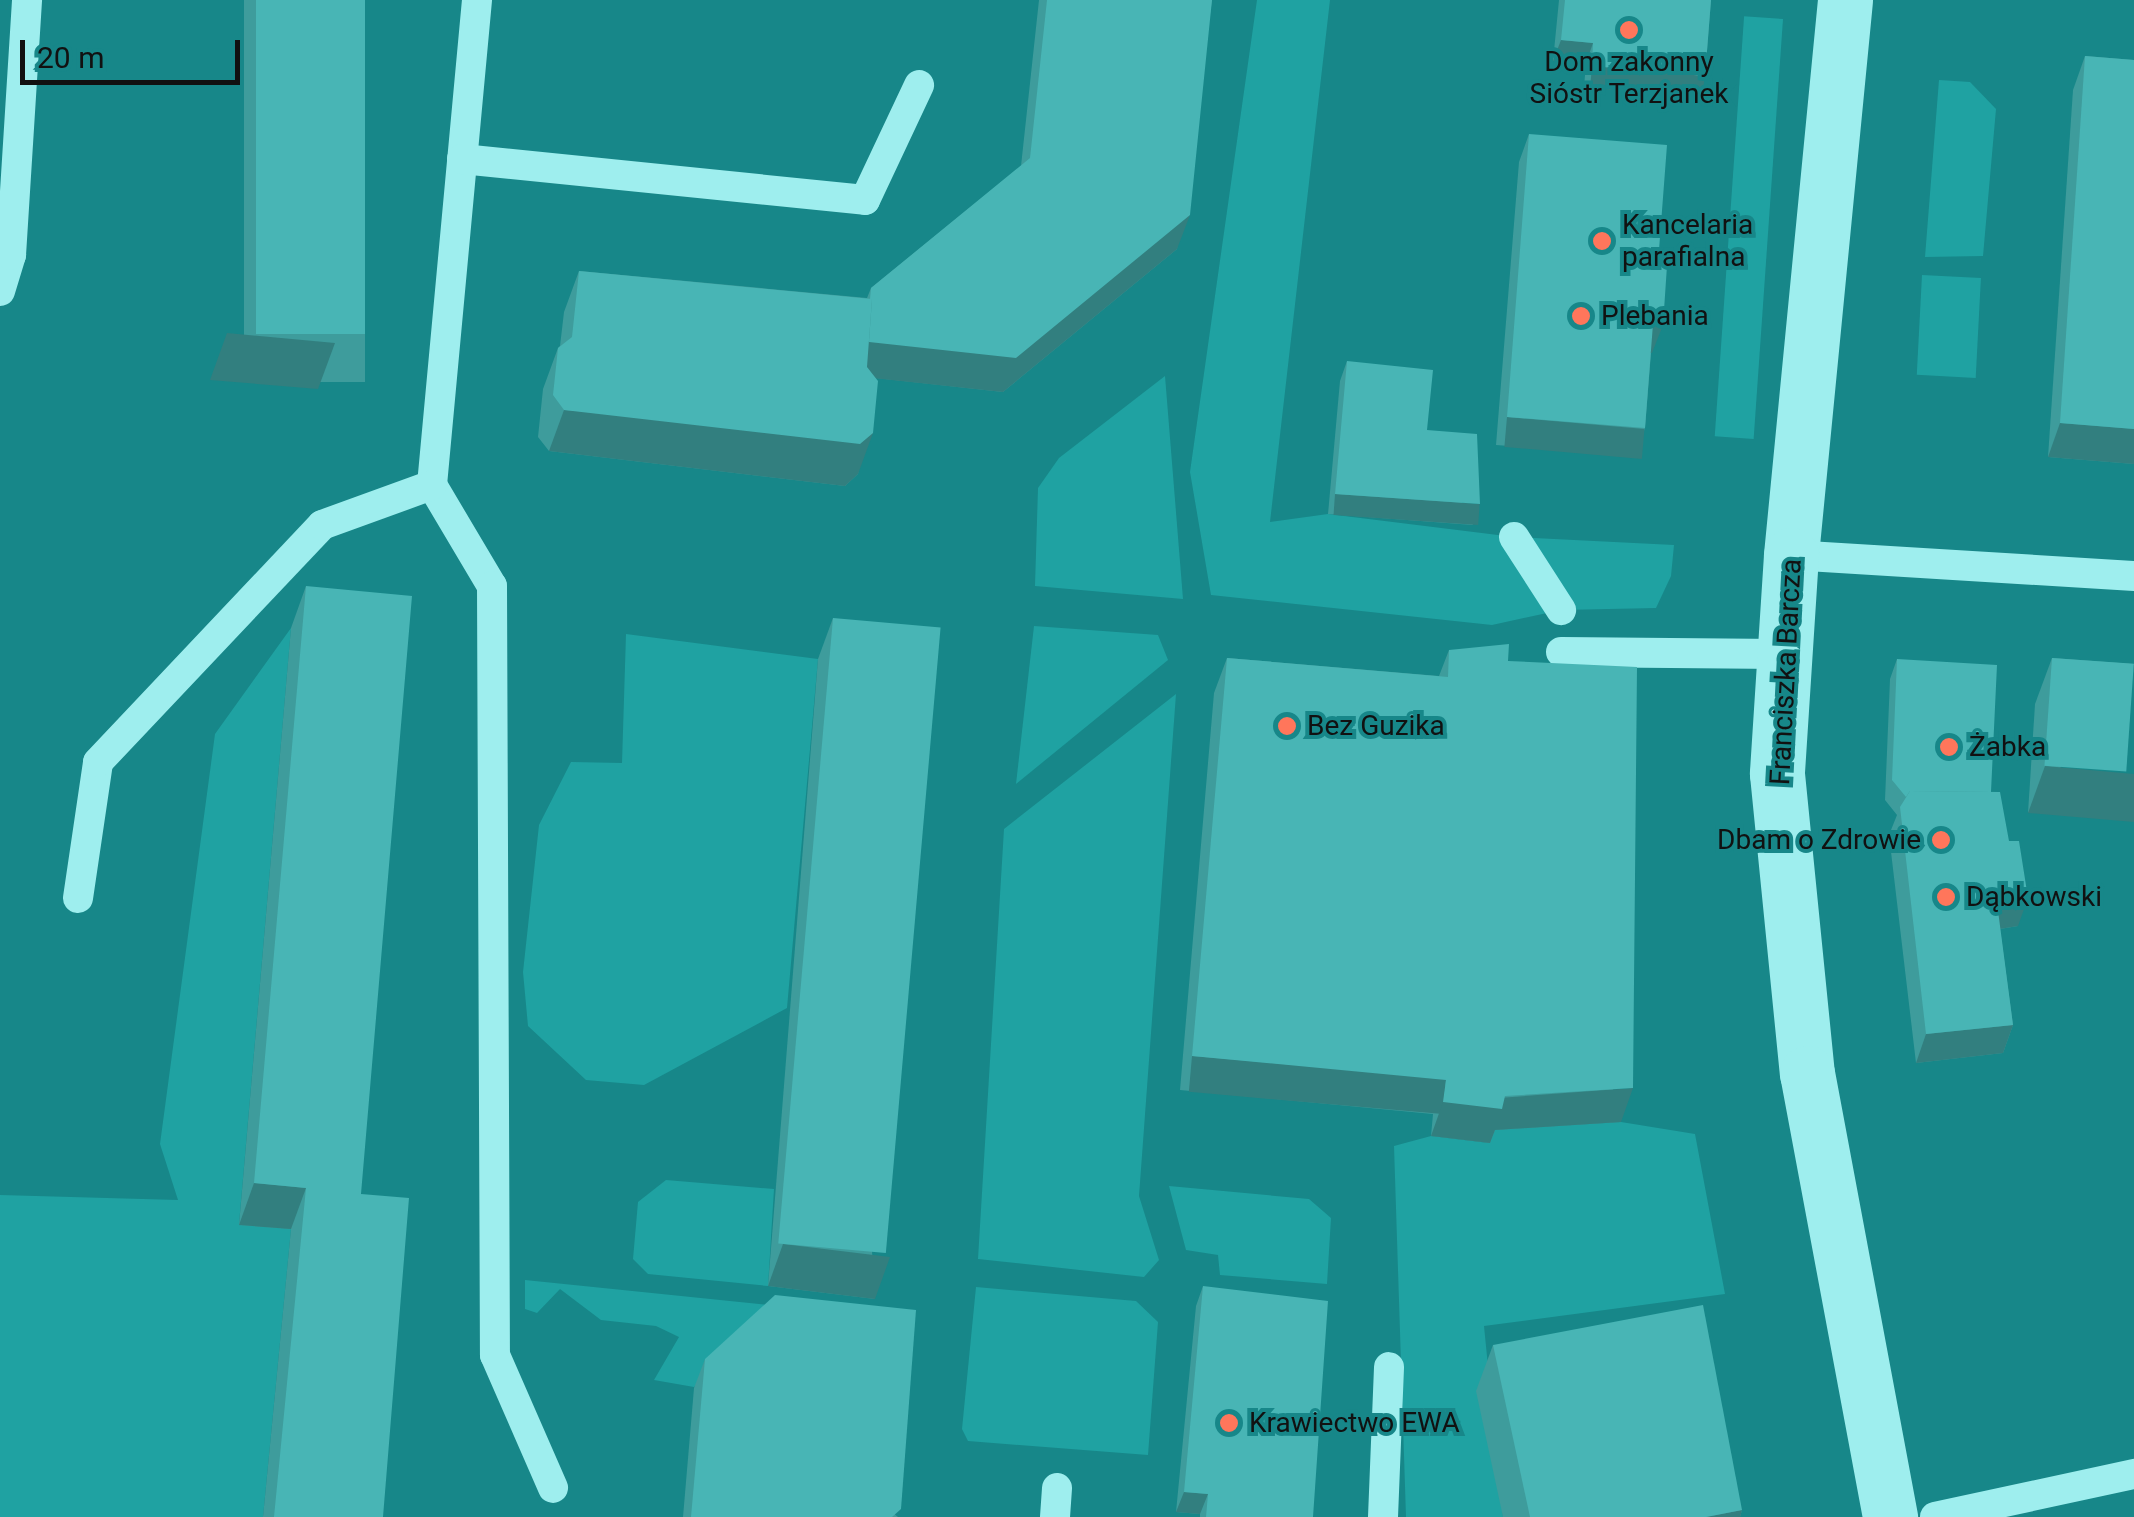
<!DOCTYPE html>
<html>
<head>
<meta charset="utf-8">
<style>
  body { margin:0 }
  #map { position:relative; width:2134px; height:1517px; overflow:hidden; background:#178789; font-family:Roboto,sans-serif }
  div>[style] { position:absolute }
  .green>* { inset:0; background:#1fa2a2; transform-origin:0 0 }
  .lane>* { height:30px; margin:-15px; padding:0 15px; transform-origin:15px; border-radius:15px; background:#9eeeee }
  .street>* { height:55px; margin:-27.5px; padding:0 27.5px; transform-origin:27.5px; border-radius:27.5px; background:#9eeeee }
  .wall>* { inset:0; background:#3e9c9c; transform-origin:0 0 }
  .shaded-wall>* { inset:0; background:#327f7f; transform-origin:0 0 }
  .building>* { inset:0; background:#48b5b5; transform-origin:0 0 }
  .dots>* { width:28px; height:28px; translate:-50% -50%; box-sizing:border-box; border:5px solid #178789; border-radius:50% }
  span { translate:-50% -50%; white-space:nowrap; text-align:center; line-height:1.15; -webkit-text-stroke:8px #178789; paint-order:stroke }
  .poi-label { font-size:28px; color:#111 }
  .left { translate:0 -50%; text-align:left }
  .right { translate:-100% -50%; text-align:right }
  .street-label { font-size:28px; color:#111 }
  .scale { position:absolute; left:20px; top:40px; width:220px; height:45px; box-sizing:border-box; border:5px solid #111; border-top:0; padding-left:12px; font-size:30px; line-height:35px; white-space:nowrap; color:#111; -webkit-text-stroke:8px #178789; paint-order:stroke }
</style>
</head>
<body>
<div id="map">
  <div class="green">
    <i style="clip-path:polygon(1257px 0,1330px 0,1270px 522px,1328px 514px,1514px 537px,1674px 545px,1671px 576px,1656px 608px,1561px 610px,1492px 625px,1211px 595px,1190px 472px)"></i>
    <i style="left:1783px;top:19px;width:421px;height:39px;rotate:94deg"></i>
    <i style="clip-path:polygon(1939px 80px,1970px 82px,1996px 109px,1983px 256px,1925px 257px)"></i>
    <i style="left:1922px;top:275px;width:59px;height:100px;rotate:3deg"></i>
    <i style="clip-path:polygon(1165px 376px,1183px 599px,1035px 586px,1038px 488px,1059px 458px)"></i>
    <i style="clip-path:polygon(1034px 626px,1158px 635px,1168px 660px,1016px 784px)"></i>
    <i style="clip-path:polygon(291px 628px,239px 1224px,291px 1229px,263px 1517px,0 1517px,0 1195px,178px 1200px,160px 1144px,215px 734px)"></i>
    <i style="clip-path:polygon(626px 634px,818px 659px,787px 1008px,644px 1085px,586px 1080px,528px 1026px,523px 972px,539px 825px,571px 762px,622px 763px)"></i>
    <i style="clip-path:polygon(1176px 694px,1139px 1196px,1159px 1260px,1144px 1277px,978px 1259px,1004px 829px)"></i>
    <i style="clip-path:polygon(1621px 1122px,1695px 1134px,1725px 1294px,1484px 1326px,1503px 1517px,1406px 1517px,1394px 1146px,1431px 1136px,1489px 1143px,1492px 1130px)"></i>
    <i style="clip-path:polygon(666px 1180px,774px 1189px,768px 1286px,648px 1274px,633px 1259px,638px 1202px)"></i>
    <i style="clip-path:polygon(1169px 1186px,1309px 1199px,1331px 1218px,1327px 1284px,1220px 1275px,1218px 1255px,1186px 1250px)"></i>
    <i style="clip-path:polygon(525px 1280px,769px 1305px,765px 1324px,694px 1387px,654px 1380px,679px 1337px,656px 1326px,601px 1320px,560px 1289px,537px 1313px,525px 1309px)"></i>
    <i style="clip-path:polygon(976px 1287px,1136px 1301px,1158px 1322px,1148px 1455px,968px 1441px,962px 1429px)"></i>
  </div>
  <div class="lane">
    <i style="left:477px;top:0;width:487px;rotate:95.3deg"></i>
    <i style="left:432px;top:485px;width:117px;rotate:59.3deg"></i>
    <i style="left:492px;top:586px;width:769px;rotate:89.78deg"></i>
    <i style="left:495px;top:1355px;width:145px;rotate:66.4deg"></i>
    <i style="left:462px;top:159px;width:405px;rotate:5.8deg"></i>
    <i style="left:865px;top:200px;width:127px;rotate:-64.8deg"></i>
    <i style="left:0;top:291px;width:38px;rotate:-73deg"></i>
    <i style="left:11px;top:255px;width:256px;rotate:-86.4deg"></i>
    <i style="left:1514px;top:537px;width:87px;rotate:57.2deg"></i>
    <i style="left:1791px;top:555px;width:344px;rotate:3.5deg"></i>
    <i style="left:1561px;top:652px;width:222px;rotate:0.5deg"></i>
    <i style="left:78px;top:898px;width:137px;rotate:-81.6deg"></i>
    <i style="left:98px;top:762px;width:326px;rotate:-46.6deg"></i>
    <i style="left:322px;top:525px;width:117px;rotate:-20deg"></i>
    <i style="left:1055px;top:1517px;width:29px;rotate:-86deg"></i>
    <i style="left:1383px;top:1517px;width:150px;rotate:-87.7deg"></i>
    <i style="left:1935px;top:1517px;width:204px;rotate:-12.2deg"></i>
  </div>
  <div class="street">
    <i style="left:1845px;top:0;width:558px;rotate:95.56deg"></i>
    <i style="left:1791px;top:555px;width:219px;rotate:93.7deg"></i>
    <i style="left:1777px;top:774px;width:301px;rotate:84.3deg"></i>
    <i style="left:1807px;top:1073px;width:452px;rotate:79.4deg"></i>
  </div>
  <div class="wall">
    <i style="left:244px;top:0;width:121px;height:382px"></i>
    <i style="clip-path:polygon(1039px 0,1212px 0,1177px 249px,1003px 392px,876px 378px,858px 474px,845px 486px,549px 451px,538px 437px,543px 389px,558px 348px,560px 346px,564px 312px,579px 271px,867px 298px,871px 288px,1021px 166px)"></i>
    <i style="clip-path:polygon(1559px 0,1711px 0,1705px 76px,1697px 97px,1584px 87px,1586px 63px,1553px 61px)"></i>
    <i style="clip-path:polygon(2085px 56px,2134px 60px,2134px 464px,2048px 457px,2073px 90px)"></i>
    <i style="clip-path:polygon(1529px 134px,1659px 250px,1652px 353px,1651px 353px,1645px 428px,1635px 456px,1496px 445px,1519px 162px)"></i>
    <i style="clip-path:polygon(1347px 361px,1427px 430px,1473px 525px,1328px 514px,1340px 381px)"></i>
    <i style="clip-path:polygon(306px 586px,361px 1194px,383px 1517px,263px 1517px,291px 1229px,239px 1225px,291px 628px)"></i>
    <i style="clip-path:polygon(833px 618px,875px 1299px,768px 1286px,818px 659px)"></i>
    <i style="clip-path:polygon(1449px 650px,1508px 661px,1621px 1122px,1495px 1130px,1490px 1143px,1431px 1136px,1433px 1114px,1180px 1090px,1214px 693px,1227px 658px,1439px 676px)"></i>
    <i style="clip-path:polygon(2052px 658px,2134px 664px,2028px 813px,2035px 704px)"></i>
    <i style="clip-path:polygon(1897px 659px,1991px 792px,2018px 926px,2000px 929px,2013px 1025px,2003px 1053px,1916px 1063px,1889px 835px,1897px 815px,1885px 800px,1890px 679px)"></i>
    <i style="clip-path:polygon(1203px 1286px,1313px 1517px,1200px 1517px,1200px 1514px,1176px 1512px,1196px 1306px)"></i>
    <i style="clip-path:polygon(1493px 1345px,1742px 1510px,1740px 1517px,1503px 1517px,1476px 1391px)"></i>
    <i style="clip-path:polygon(705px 1359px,898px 1517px,683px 1517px,694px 1388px)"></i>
  </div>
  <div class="shaded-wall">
    <i style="clip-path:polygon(1561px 40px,1593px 43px,1586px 63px,1553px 61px)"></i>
    <i style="left:1592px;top:66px;width:113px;height:22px;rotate:5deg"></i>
    <i style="clip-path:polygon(1190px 215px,1177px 249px,1003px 392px,854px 376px,866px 342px)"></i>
    <i style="clip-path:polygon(1653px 324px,1663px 325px,1652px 353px,1643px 353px)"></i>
    <i style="clip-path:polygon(227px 333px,335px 343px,318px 389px,210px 380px)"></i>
    <i style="clip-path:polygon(564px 410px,873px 433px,858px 474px,845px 486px,549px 451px)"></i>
    <i style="left:1507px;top:417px;width:138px;height:30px;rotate:5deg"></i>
    <i style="clip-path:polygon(2060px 423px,2134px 429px,2134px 464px,2048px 457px)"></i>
    <i style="left:1335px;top:494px;width:145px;height:21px;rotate:4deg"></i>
    <i style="clip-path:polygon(2045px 766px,2134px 774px,2134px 822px,2028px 813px)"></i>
    <i style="clip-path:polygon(2028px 898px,2018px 926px,1987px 931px,1997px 903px)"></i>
    <i style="clip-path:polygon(2013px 1025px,2003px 1053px,1916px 1063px,1926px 1034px)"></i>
    <i style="left:1192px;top:1056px;width:255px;height:36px;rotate:5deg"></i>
    <i style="clip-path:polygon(1633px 1088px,1621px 1122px,1495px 1130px,1490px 1143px,1431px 1136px,1443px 1102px)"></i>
    <i style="clip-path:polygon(254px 1183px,306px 1188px,291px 1229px,239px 1225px)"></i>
    <i style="clip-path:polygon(783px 1244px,890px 1257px,875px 1299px,768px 1286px)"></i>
    <i style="clip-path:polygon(1184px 1492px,1208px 1494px,1200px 1514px,1176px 1512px)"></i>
    <i style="clip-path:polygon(1742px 1510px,1740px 1517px,1706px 1517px)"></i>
  </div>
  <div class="building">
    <i style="left:256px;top:0;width:109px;height:334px"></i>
    <i style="clip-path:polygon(1047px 0,1212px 0,1190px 215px,1016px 358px,869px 342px,872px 299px,870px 299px,871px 288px,1030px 158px)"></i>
    <i style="clip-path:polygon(1565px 0,1711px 0,1705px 76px,1592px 66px,1593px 43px,1561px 40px)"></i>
    <i style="clip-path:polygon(2085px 56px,2134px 60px,2134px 429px,2060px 423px)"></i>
    <i style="clip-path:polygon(1529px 134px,1667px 145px,1659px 250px,1668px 251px,1663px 325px,1653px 324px,1645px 428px,1507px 417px)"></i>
    <i style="clip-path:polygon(579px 271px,872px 299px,867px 367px,878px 381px,873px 433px,860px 444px,564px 410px,553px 395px,558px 348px,572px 337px)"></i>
    <i style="clip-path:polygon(1347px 361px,1433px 370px,1427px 430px,1477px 434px,1480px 504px,1335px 494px)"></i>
    <i style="clip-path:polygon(306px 586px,412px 596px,361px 1194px,409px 1198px,383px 1517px,274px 1517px,306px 1188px,254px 1183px)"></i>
    <i style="left:833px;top:618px;width:108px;height:628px;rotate:5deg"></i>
    <i style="clip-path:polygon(1509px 644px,1508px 661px,1637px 667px,1633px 1088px,1505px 1096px,1502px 1109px,1443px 1102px,1446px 1080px,1192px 1056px,1227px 658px,1448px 677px,1449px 650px)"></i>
    <i style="left:2052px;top:658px;width:82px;height:108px;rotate:4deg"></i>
    <i style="clip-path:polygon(1897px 659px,1997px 665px,1991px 792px,1910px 791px,1906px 797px,1892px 780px)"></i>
    <i style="clip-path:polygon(1910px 791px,2000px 792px,2009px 841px,2019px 841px,2028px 898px,1997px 903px,2013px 1025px,1926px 1034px,1900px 807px)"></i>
    <i style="clip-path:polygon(1203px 1286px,1328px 1301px,1313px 1517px,1206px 1517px,1208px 1494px,1184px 1492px)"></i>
    <i style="clip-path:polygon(775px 1295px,916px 1310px,901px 1509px,892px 1517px,691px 1517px,705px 1359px)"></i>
    <i style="clip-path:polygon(1703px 1305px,1742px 1510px,1706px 1517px,1530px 1517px,1493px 1345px)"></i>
  </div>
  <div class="dots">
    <i style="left:1629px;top:30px;background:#ff765b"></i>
    <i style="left:1602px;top:241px;background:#ff765b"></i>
    <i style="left:1581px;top:316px;background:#ff765b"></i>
    <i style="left:1287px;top:726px;background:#ff765b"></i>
    <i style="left:1949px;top:747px;background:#ff765b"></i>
    <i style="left:1941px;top:840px;background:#ff765b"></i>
    <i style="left:1946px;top:897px;background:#ff765b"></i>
    <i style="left:1229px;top:1423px;background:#ff765b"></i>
  </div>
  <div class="poi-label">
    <span style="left:1629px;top:78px">Dom zakonny<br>Sióstr Terzjanek</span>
    <span class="left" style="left:1622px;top:241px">Kancelaria<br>parafialna</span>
    <span class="left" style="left:1601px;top:316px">Plebania</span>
    <span class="left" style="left:1307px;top:726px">Bez Guzika</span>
    <span class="left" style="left:1969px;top:747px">Żabka</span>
    <span class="right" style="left:1921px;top:840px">Dbam o Zdrowie</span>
    <span class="left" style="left:1966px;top:897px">Dąbkowski</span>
    <span class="left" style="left:1249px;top:1423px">Krawiectwo EWA</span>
  </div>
  <div class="street-label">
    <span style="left:1786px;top:672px;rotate:-87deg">Franciszka Barcza</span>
  </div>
  <div class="scale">20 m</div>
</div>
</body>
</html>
